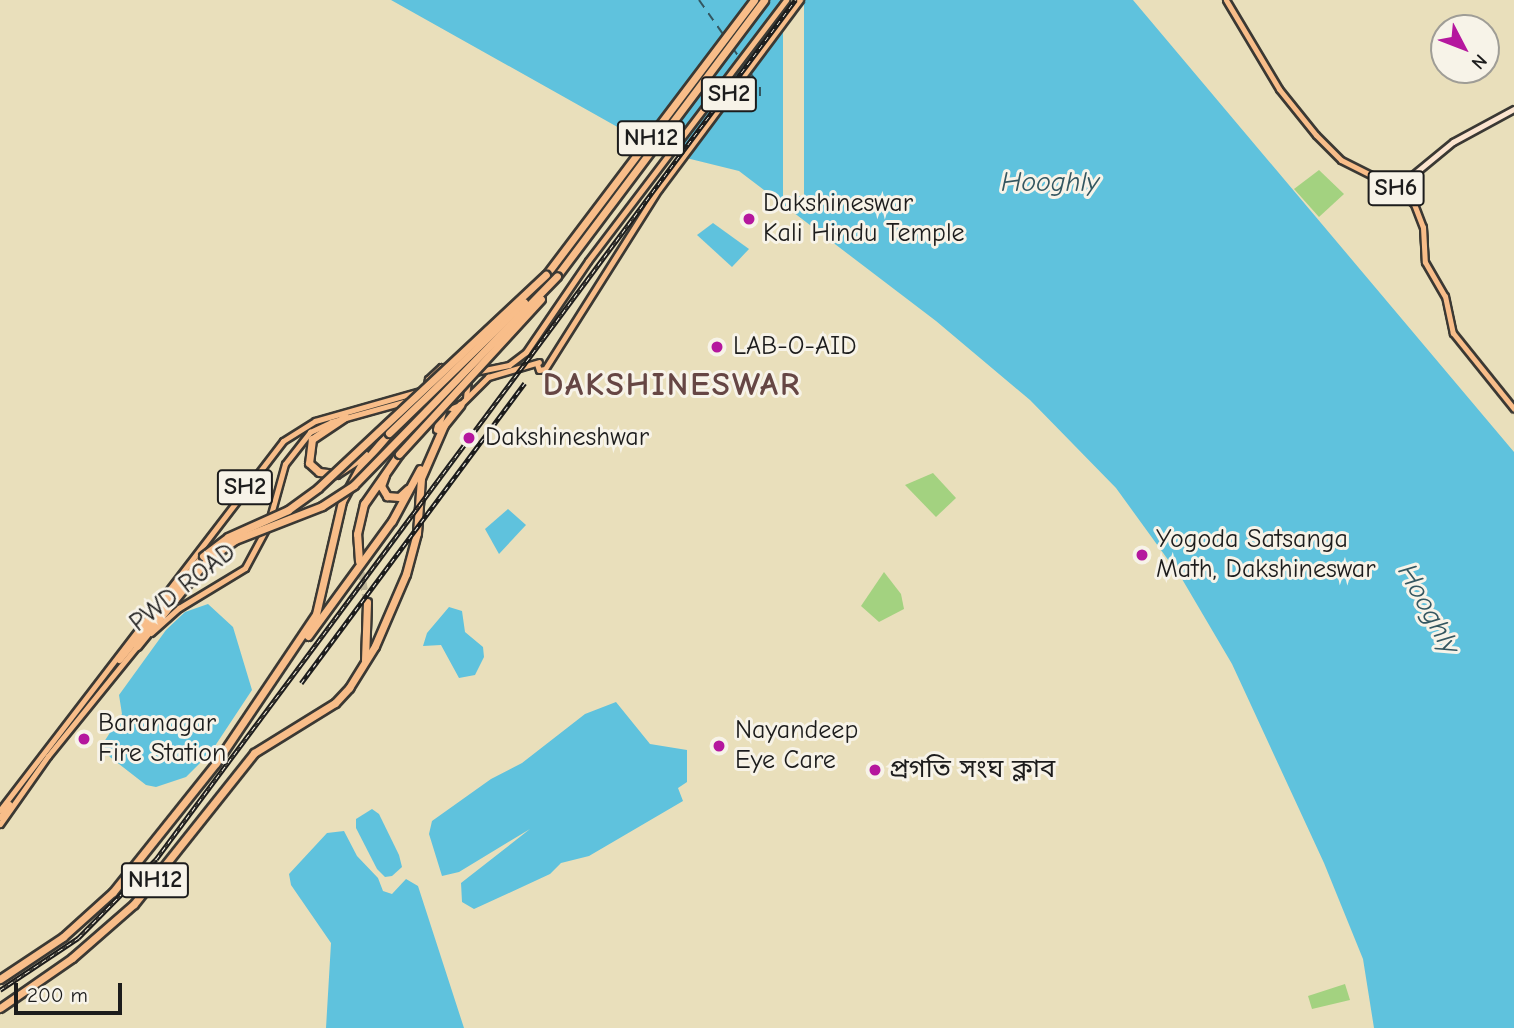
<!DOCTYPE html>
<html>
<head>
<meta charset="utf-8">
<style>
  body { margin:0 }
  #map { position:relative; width:1514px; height:1028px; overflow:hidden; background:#e9dfbb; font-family:"Comic Neue","Noto Sans Bengali",sans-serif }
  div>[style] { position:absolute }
  .green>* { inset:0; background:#a3d280 }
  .water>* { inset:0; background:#5fc2dd }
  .pier>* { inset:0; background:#e9dfbb; transform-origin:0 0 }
  .ferry>* { height:2px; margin-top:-1px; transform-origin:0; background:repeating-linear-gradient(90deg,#335660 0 9px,transparent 0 16px) }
  .highway-tunnel>* { height:7px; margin-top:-3.5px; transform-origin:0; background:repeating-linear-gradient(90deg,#c0b89b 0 7px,transparent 0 10.5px) }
  .roads { filter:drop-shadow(2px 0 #3b3934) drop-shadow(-2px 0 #3b3934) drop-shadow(0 2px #3b3934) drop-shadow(0 -2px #3b3934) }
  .secondary>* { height:4.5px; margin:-2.25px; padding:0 2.25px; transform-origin:2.25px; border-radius:2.25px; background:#fce5d0 }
  .primary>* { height:5px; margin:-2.5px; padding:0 2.5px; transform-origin:2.5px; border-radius:2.5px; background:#f8bd89 }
  .highway>* { height:7px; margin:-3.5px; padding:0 3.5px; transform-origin:3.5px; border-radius:3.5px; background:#f8bd89 }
  .rail>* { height:4.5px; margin-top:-2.25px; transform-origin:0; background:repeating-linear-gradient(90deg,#f7f3e8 0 5px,#1c1c1c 0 10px); box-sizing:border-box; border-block:2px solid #1c1c1c }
  .bridges { filter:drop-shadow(2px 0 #3b3934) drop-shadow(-2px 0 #3b3934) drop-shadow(0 2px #3b3934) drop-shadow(0 -2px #3b3934) }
  .highway-bridge>* { height:7px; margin:-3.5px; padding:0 3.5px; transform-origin:3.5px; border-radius:3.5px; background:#f8bd89 }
  .dots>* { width:19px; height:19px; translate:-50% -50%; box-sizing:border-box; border:4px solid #f7f3e8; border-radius:50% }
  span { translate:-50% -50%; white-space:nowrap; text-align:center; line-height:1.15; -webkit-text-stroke:6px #f7f3e8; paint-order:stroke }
  .shield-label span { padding:2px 5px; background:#f7f3e8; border:2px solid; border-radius:5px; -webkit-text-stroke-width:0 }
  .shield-label { font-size:24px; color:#1c1c1c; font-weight:700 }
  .poi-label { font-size:26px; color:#1c1c1c }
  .left { translate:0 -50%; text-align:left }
  .street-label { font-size:26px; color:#1c1c1c }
  .water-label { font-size:28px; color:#335660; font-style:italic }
  .district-label { font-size:33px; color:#664644; font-weight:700; letter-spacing:2px }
  .north { position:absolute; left:1430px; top:14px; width:70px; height:70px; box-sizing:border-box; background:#f7f3e8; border:2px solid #9f9d96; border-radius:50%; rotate:132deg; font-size:19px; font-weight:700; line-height:28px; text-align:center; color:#1c1c1c }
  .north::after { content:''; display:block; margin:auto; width:24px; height:32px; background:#b5179e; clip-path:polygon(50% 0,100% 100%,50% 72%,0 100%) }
  .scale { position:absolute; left:14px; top:983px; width:108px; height:32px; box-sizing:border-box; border:4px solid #1c1c1c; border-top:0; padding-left:9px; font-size:21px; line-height:24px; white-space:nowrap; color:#1c1c1c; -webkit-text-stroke:5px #f7f3e8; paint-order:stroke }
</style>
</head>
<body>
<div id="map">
  <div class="green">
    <i style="clip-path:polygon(1319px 170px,1344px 194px,1319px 217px,1294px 189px)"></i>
    <i style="clip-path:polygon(933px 473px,956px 498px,936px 517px,905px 485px)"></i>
    <i style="clip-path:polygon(884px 572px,901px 594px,904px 609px,879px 622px,861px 606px)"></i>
    <i style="clip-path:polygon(1345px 984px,1350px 1000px,1312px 1009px,1308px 996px)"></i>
  </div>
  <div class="water">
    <i style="clip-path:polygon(391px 0,1133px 0,1514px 452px,1514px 1028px,1374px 1028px,1363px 959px,1324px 863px,1232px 664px,1182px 579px,1116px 488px,1030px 400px,936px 321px,739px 171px,662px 152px)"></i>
    <i style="clip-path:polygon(713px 223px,749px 249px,732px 267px,697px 235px)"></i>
    <i style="clip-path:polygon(508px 509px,526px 525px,499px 554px,485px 529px)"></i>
    <i style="clip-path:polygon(208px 604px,233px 627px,252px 690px,211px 752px,186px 777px,156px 787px,146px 785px,110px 757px,102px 745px,122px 714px,119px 695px,166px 630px,185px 612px)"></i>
    <i style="clip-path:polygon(449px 607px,462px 611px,465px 632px,483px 647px,484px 657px,475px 675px,459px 678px,441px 645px,423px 646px,427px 633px)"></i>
    <i style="clip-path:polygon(616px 702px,650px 744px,687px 750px,687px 782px,678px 788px,683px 801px,589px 856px,561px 863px,550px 874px,498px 898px,474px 909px,462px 902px,461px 883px,530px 829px,459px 872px,442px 876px,429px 834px,432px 821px,491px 779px,522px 763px,585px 714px)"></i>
    <i style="clip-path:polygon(372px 809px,379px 814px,399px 855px,402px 867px,392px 876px,385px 877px,377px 869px,356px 828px,356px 819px)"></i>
    <i style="clip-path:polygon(344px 831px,357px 856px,378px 878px,383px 891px,392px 894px,406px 879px,418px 886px,464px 1028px,326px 1028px,331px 943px,291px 885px,289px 874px,327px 833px)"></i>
  </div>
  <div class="pier">
    <i style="left:783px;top:0;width:21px;height:196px"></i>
  </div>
  <div class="ferry">
    <i style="left:699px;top:0;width:42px;rotate:54.8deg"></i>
    <i style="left:732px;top:47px;width:12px;rotate:55deg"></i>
    <i style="left:742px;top:61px;width:32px;rotate:55deg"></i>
    <i style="left:760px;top:87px;width:9px;rotate:90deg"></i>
  </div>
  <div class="highway-tunnel">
    <i style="left:359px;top:562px;width:41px;rotate:78.7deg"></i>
  </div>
  <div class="roads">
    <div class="secondary">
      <i style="left:1397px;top:188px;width:72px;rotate:-39.4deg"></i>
      <i style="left:1453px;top:142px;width:69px;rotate:-28.4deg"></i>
    </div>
    <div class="primary">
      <i style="left:1226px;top:0;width:104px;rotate:59.2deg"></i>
      <i style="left:1279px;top:89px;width:59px;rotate:51.2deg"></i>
      <i style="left:1316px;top:135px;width:35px;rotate:45deg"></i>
      <i style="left:1341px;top:160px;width:63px;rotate:26.6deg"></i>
      <i style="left:1397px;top:188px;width:23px;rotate:43deg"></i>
      <i style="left:1414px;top:204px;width:25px;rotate:69deg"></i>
      <i style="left:1423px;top:227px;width:35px;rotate:87deg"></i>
      <i style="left:1425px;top:262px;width:39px;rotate:60deg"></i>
      <i style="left:1445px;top:296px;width:38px;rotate:78deg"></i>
      <i style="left:1453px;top:333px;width:97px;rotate:51.2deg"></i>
      <i style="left:537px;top:364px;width:6px;rotate:72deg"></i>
      <i style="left:539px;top:370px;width:6px;rotate:-9deg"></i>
      <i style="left:545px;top:369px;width:213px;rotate:-57.7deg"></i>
      <i style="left:659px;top:189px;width:236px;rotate:-53.3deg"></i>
      <i style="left:465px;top:374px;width:45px;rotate:-11.6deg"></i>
      <i style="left:509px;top:365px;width:21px;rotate:-37deg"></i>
      <i style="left:526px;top:352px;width:110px;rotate:-55.7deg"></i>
      <i style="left:588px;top:261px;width:328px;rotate:-52.8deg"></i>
      <i style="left:466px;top:398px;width:18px;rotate:-84deg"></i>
      <i style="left:468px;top:380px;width:13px;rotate:-129deg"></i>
      <i style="left:460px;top:370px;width:19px;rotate:-171deg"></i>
      <i style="left:441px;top:367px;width:18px;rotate:137deg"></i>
      <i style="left:428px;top:379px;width:10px;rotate:101deg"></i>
      <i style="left:426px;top:389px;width:17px;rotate:62deg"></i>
      <i style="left:434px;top:404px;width:18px;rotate:13deg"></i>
      <i style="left:452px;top:408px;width:9px;rotate:-21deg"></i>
      <i style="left:460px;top:405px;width:40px;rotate:-45deg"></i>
      <i style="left:488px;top:377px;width:53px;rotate:-16.4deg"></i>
      <i style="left:270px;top:518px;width:56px;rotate:-74.5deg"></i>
      <i style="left:285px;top:464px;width:41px;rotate:-52deg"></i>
      <i style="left:310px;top:432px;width:23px;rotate:-25deg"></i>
      <i style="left:331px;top:422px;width:83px;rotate:-15.4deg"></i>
      <i style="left:151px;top:633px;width:38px;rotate:-42deg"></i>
      <i style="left:179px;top:608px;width:77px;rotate:-31.2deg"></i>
      <i style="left:245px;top:568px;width:47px;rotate:-61.8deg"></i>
      <i style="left:0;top:810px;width:465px;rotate:-52.5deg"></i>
      <i style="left:283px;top:441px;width:38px;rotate:-32deg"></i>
      <i style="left:315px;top:421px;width:109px;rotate:-15.9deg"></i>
      <i style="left:0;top:817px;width:16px;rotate:-55deg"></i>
      <i style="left:0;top:824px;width:83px;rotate:-54.8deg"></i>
      <i style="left:48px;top:756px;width:143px;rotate:-51deg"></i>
    </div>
    <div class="highway">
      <i style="left:546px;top:275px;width:345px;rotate:-52.9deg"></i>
      <i style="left:557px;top:276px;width:345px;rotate:-53.1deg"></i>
      <i style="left:345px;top:417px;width:40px;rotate:146deg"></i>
      <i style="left:312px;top:439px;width:24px;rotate:97deg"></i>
      <i style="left:309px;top:463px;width:13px;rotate:42deg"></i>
      <i style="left:319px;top:472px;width:17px;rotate:7deg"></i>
      <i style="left:336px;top:474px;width:35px;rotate:-33deg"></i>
      <i style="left:437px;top:429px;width:22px;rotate:-74deg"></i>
      <i style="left:385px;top:475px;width:12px;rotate:110deg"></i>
      <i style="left:381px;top:486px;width:12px;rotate:59deg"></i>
      <i style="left:387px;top:496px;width:12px;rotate:5deg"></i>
      <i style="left:399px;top:497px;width:12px;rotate:-42deg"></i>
      <i style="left:359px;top:561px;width:27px;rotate:-94deg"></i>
      <i style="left:357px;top:534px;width:31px;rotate:-77deg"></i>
      <i style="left:364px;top:504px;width:61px;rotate:-55deg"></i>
      <i style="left:308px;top:636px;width:142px;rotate:-53.9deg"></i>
      <i style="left:392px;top:521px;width:59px;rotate:-61.7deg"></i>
      <i style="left:137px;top:646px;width:109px;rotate:-50.9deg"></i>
      <i style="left:119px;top:659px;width:133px;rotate:-50.8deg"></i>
      <i style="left:365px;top:660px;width:58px;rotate:-88deg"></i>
      <i style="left:0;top:979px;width:76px;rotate:-33.7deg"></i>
      <i style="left:63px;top:937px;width:67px;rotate:-42deg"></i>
      <i style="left:113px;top:892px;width:165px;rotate:-51.4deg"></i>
      <i style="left:216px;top:763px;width:179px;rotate:-56.1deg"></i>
      <i style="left:316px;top:614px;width:116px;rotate:-77deg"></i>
      <i style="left:342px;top:501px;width:40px;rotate:-62deg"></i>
      <i style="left:361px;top:466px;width:43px;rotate:-49.7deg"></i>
      <i style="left:0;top:1008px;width:88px;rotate:-34.8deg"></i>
      <i style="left:72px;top:958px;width:82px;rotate:-41.1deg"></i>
      <i style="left:134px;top:904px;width:193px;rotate:-51.5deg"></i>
      <i style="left:254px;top:753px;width:95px;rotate:-31.7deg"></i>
      <i style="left:335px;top:703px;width:21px;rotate:-47deg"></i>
      <i style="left:349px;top:688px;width:49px;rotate:-58.2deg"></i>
      <i style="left:375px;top:646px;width:78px;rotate:-66.7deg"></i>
      <i style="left:406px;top:574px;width:42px;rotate:-75deg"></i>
      <i style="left:417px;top:533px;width:55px;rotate:-85.8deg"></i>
      <i style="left:421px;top:478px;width:58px;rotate:-66.5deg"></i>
      <i style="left:444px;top:425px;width:26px;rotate:-51deg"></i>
    </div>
  </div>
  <div class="rail">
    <i style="left:301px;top:683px;width:374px;rotate:-53.3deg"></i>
    <i style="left:0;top:990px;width:94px;rotate:-33.7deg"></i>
    <i style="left:78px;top:938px;width:111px;rotate:-45.4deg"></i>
    <i style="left:156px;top:859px;width:1071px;rotate:-53.35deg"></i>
  </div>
  <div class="bridges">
    <div class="highway-bridge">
      <i style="left:389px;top:433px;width:188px;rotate:-44.1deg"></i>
      <i style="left:399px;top:454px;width:210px;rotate:-47.5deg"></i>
      <i style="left:203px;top:556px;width:31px;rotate:-37deg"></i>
      <i style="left:228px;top:537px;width:66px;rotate:-24.2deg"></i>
      <i style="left:288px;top:510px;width:37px;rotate:-36deg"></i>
      <i style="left:318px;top:488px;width:312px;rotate:-43.1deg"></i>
      <i style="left:206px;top:561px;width:36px;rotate:-36deg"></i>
      <i style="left:235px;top:540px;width:93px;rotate:-21.3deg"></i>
      <i style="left:322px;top:506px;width:38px;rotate:-33deg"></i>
      <i style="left:354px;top:485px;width:291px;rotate:-45.8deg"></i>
    </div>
  </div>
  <div class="dots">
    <i style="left:749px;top:219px;background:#b5179e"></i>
    <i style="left:717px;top:347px;background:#b5179e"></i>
    <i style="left:469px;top:438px;background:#b5179e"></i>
    <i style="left:1142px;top:555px;background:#b5179e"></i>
    <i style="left:84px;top:739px;background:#b5179e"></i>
    <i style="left:719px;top:746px;background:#b5179e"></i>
    <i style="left:875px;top:770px;background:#b5179e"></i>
  </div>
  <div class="shield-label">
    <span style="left:729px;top:94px">SH2</span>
    <span style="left:651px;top:138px">NH12</span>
    <span style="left:1396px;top:188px">SH6</span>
    <span style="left:245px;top:487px">SH2</span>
    <span style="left:155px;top:880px">NH12</span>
  </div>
  <div class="poi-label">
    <span class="left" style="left:763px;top:219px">Dakshineswar<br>Kali Hindu Temple</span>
    <span class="left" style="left:733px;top:347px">LAB-O-AID</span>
    <span class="left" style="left:485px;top:438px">Dakshineshwar</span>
    <span class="left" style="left:1156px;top:555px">Yogoda Satsanga<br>Math, Dakshineswar</span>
    <span class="left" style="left:98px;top:739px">Baranagar<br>Fire Station</span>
    <span class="left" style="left:735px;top:746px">Nayandeep<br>Eye Care</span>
    <span class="left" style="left:889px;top:770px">প্রগতি সংঘ ক্লাব</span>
  </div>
  <div class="street-label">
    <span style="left:183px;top:588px;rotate:-38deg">PWD ROAD</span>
  </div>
  <div class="water-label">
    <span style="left:1050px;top:182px">Hooghly</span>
    <span style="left:1429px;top:609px;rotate:61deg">Hooghly</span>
  </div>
  <div class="district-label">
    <span style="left:672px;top:385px">DAKSHINESWAR</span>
  </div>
  <div class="north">N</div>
  <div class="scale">200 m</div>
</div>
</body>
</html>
